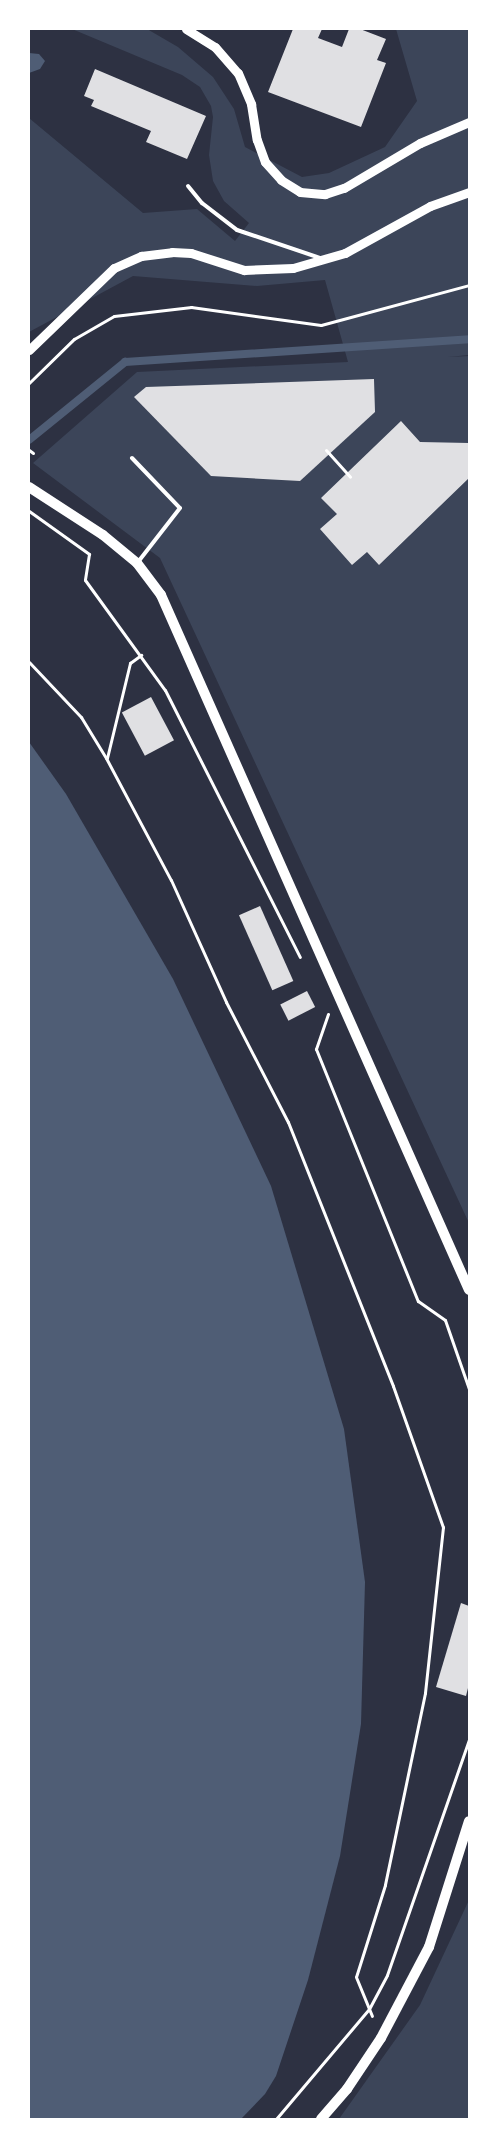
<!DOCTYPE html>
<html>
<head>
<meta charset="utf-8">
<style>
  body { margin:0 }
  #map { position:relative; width:498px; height:2148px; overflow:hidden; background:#2d3142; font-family:"PT Sans Narrow",sans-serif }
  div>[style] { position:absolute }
  .green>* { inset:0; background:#3c4559 }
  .water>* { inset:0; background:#4f5d75 }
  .stream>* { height:8px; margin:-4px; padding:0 4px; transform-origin:4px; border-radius:4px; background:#4f5d75 }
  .building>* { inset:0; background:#e0e0e3; transform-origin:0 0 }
  .path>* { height:3px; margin:-1.5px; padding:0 1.5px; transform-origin:1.5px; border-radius:1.5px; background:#fff }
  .service>* { height:4px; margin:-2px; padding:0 2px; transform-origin:2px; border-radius:2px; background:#fff }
  .tertiary>* { height:9px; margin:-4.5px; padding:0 4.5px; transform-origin:4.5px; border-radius:4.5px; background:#fff }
  .secondary>* { height:10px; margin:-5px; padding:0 5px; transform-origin:5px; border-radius:5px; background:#fff }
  span { translate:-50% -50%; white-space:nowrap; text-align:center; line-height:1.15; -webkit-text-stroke:5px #fff; paint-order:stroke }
  .frame { position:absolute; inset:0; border:30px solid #fff; pointer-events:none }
</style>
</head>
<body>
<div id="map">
  <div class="green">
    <i style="clip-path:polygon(72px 29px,147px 29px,178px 47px,213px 77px,234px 109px,245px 147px,302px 177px,329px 173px,385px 147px,417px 101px,396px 29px,469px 29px,469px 355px,448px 357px,469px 356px,469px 1223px,160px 558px,33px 463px,137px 372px,348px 362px,325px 280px,257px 286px,133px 276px,29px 332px,29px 118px,143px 213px,197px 209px,235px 241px,249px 223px,224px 201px,213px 181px,209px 155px,213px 117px,211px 106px,200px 87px,182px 75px)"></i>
    <i style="clip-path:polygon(469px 1900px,469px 2119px,339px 2119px,420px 2005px)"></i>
  </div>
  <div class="water">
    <i style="clip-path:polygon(29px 53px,39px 54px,45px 61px,40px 69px,29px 73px)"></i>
    <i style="clip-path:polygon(29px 742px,66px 794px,173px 979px,271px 1186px,344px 1429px,365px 1582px,361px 1724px,340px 1856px,308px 1980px,276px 2076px,265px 2094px,241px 2119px,29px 2119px)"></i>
  </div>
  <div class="stream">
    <i style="left:29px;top:440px;width:124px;rotate:-39.1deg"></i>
    <i style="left:125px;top:362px;width:345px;rotate:-3.8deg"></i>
  </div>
  <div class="building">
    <i style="clip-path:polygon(293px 29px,322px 29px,318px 38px,342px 47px,349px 29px,360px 29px,386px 39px,377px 60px,386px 63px,361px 127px,268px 92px)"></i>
    <i style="clip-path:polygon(95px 69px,206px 116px,187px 159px,146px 142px,151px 131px,91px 106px,94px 100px,84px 96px)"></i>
    <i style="clip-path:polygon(374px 379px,375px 412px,300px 481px,211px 476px,134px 397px,146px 387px)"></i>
    <i style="clip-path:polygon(401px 421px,420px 442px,469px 443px,469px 478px,379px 565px,367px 552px,352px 565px,320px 529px,337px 514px,321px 498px)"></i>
    <i style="left:151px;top:697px;width:49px;height:33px;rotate:62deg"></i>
    <i style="left:260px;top:906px;width:82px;height:23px;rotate:66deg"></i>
    <i style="left:307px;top:991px;width:18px;height:30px;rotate:63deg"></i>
    <i style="clip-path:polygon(461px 1603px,469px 1606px,469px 1684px,466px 1696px,436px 1687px)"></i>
  </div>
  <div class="path">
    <i style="left:29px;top:383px;width:63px;rotate:-44.4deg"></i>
    <i style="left:74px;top:339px;width:46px;rotate:-29.9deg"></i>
    <i style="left:114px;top:316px;width:78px;rotate:-6.7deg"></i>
    <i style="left:191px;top:307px;width:131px;rotate:7.9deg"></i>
    <i style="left:321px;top:325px;width:153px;rotate:-15.1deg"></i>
    <i style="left:29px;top:450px;width:5px;rotate:37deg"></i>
    <i style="left:326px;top:450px;width:36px;rotate:48deg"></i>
    <i style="left:29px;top:511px;width:74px;rotate:35.6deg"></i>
    <i style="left:89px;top:554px;width:26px;rotate:99deg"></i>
    <i style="left:85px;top:580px;width:136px;rotate:54deg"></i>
    <i style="left:165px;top:690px;width:299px;rotate:63.2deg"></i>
    <i style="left:29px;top:662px;width:76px;rotate:46.6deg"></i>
    <i style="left:81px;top:717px;width:48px;rotate:58.6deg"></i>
    <i style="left:106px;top:758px;width:138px;rotate:62deg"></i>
    <i style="left:171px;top:880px;width:134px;rotate:65.7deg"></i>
    <i style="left:226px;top:1002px;width:135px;rotate:62.7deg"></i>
    <i style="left:288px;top:1122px;width:284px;rotate:68.3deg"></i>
    <i style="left:393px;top:1386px;width:150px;rotate:70.5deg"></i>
    <i style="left:443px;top:1527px;width:167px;rotate:96.2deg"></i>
    <i style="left:425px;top:1693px;width:196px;rotate:101.8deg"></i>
    <i style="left:385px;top:1885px;width:96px;rotate:107.5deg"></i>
    <i style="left:356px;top:1977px;width:42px;rotate:67.7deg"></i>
    <i style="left:107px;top:758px;width:98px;rotate:-76.4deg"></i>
    <i style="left:130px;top:663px;width:14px;rotate:-36deg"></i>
    <i style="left:328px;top:1014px;width:37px;rotate:109deg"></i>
    <i style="left:316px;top:1049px;width:272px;rotate:68deg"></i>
    <i style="left:418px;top:1301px;width:33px;rotate:35deg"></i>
    <i style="left:445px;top:1320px;width:73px;rotate:70.8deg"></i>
    <i style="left:276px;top:2119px;width:144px;rotate:-49.8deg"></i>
    <i style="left:369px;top:2009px;width:38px;rotate:-62deg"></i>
    <i style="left:387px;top:1975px;width:249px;rotate:-70.8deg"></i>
  </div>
  <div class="service">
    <i style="left:188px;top:186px;width:22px;rotate:51deg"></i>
    <i style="left:202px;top:203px;width:44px;rotate:37.6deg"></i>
    <i style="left:237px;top:230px;width:88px;rotate:18.6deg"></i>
    <i style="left:132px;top:458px;width:69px;rotate:46.2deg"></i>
    <i style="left:180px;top:508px;width:68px;rotate:127.9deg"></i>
  </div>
  <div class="tertiary">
    <i style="left:186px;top:29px;width:34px;rotate:32deg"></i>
    <i style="left:215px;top:47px;width:35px;rotate:49deg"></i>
    <i style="left:238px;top:73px;width:34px;rotate:67deg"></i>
    <i style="left:251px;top:104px;width:36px;rotate:81deg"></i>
    <i style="left:257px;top:140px;width:23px;rotate:70deg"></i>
    <i style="left:265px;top:162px;width:24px;rotate:48deg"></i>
    <i style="left:281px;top:180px;width:22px;rotate:32deg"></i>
    <i style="left:300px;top:192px;width:25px;rotate:5deg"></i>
    <i style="left:325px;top:194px;width:20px;rotate:-18deg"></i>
    <i style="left:344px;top:188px;width:88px;rotate:-30.6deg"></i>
    <i style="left:420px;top:143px;width:53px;rotate:-23.2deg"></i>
    <i style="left:29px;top:350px;width:118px;rotate:-44deg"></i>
    <i style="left:114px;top:268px;width:30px;rotate:-24deg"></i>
    <i style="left:141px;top:256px;width:31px;rotate:-7deg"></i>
    <i style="left:172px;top:252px;width:19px;rotate:3deg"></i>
    <i style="left:191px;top:253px;width:56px;rotate:17.8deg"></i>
    <i style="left:244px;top:270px;width:49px;rotate:-2.3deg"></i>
    <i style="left:293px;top:268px;width:54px;rotate:-16.1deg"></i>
    <i style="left:345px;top:253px;width:97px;rotate:-28.9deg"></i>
    <i style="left:430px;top:206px;width:41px;rotate:-19.7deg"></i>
  </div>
  <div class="secondary">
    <i style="left:29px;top:487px;width:88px;rotate:33deg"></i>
    <i style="left:103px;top:535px;width:44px;rotate:39.5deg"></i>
    <i style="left:137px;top:563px;width:40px;rotate:53deg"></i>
    <i style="left:161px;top:595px;width:760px;rotate:66.1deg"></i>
    <i style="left:321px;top:2119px;width:40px;rotate:-49deg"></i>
    <i style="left:347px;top:2089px;width:61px;rotate:-56.3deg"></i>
    <i style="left:381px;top:2038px;width:103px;rotate:-62.2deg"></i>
    <i style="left:429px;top:1947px;width:132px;rotate:-72.4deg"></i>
  </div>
  <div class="frame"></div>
</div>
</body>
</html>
